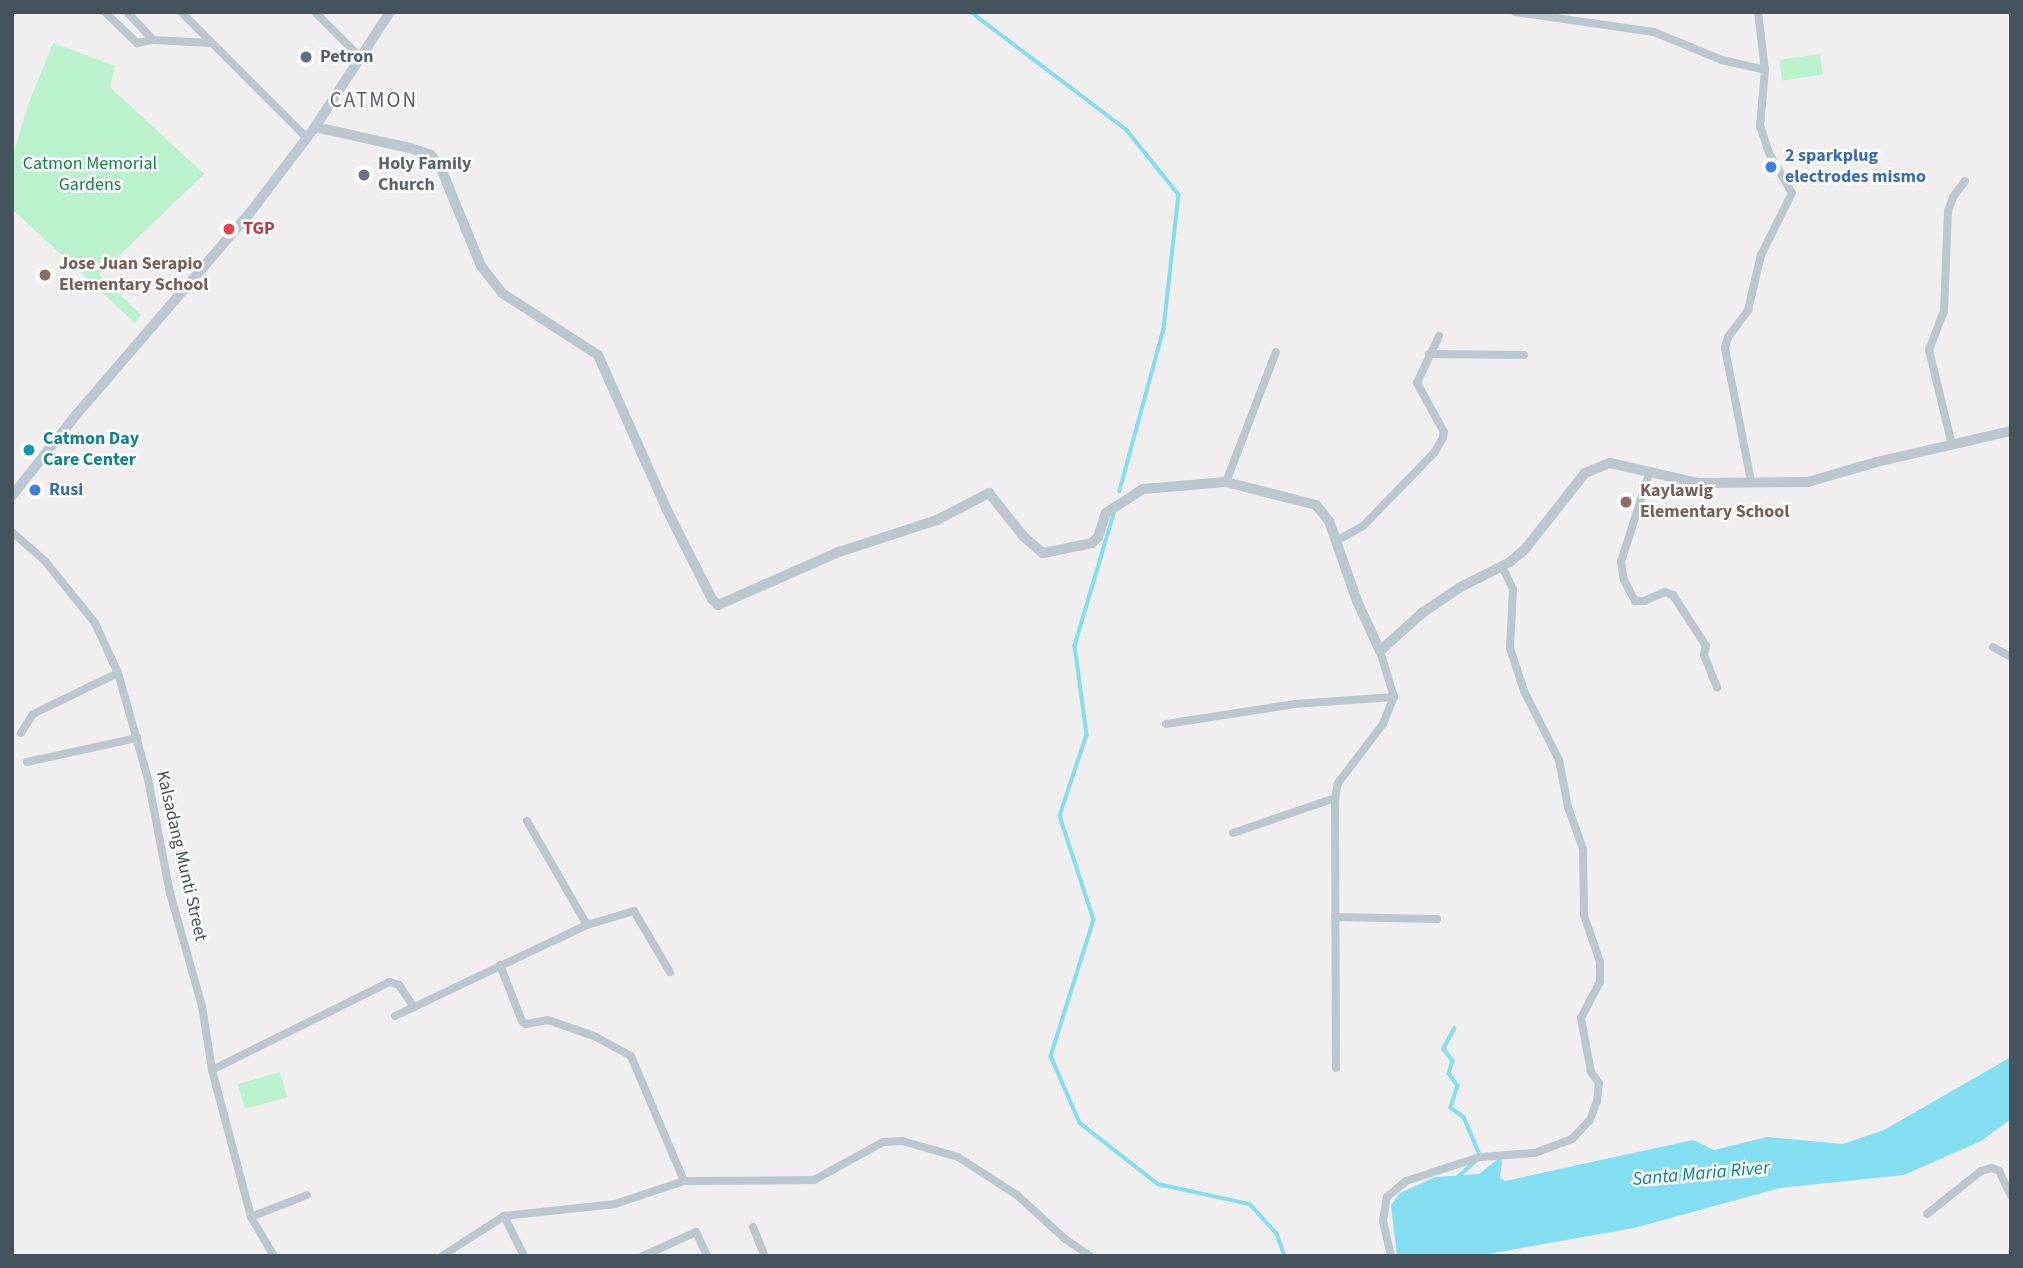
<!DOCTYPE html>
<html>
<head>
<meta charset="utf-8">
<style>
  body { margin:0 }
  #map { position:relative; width:2023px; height:1268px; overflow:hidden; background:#f1eeef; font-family:"Source Sans 3",sans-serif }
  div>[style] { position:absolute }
  .green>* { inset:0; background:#baf2ce; transform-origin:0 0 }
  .water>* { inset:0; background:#84def2 }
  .stream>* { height:3.5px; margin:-1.75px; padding:0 1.75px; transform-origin:1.75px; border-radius:1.75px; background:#84def2 }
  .minor>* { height:8px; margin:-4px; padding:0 4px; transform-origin:4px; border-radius:4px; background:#bbc7cf }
  .tertiary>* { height:10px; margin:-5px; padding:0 5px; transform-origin:5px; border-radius:5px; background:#bbc7cf }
  .secondary>* { height:10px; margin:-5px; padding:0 5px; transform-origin:5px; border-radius:5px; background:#bbc8d4 }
  .dots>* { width:19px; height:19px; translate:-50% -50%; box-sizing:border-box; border:4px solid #fff; border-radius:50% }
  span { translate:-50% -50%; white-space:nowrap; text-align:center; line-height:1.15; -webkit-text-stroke:5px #fff; paint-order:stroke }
  .service-label { font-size:18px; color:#4e5e75; font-weight:700 }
  .left { translate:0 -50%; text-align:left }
  .shop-label { font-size:18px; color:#366cbe; font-weight:700 }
  .park-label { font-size:18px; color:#118447 }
  .worship-label { font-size:18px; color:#5b616d; font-weight:700 }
  .health-label { font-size:18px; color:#be3a42; font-weight:700 }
  .education-label { font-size:18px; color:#785e54; font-weight:700 }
  .culture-label { font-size:18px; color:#0d838f; font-weight:700 }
  .street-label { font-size:18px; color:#45535d }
  .water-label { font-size:19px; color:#05809b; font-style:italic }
  .quarter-label { font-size:21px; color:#5b5f64; letter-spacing:2px }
  .frame { position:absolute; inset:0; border:14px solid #45535d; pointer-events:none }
</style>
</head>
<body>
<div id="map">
  <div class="green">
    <i style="clip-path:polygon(53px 43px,115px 66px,110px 87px,204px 174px,99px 275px,141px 315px,135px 323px,12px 209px,12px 158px,28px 105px)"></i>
    <i style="left:1820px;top:54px;width:21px;height:41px;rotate:82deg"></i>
    <i style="left:280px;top:1072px;width:26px;height:44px;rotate:74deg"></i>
  </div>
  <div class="water">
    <i style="clip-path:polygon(2011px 1057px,2011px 1119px,1981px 1141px,1904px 1175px,1780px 1188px,1634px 1228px,1477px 1256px,1397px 1256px,1391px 1205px,1400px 1193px,1435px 1177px,1479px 1174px,1499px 1158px,1502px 1161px,1500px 1178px,1505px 1181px,1693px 1140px,1714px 1150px,1767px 1137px,1843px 1144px,1884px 1130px)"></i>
  </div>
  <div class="stream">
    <i style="left:971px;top:12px;width:196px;rotate:37.1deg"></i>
    <i style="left:1127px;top:130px;width:83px;rotate:51.3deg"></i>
    <i style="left:1179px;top:195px;width:135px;rotate:96.4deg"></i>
    <i style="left:1164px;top:329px;width:168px;rotate:105.2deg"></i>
    <i style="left:1115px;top:511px;width:141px;rotate:106.5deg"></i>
    <i style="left:1075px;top:646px;width:90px;rotate:82.3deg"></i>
    <i style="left:1087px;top:735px;width:85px;rotate:108.4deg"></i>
    <i style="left:1060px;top:816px;width:109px;rotate:71.9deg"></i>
    <i style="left:1094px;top:920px;width:143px;rotate:107.5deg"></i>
    <i style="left:1051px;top:1056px;width:73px;rotate:66.6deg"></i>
    <i style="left:1080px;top:1123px;width:99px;rotate:38deg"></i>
    <i style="left:1158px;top:1184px;width:94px;rotate:12.3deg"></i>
    <i style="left:1250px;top:1204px;width:40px;rotate:48deg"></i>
    <i style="left:1277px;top:1234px;width:23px;rotate:70deg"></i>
    <i style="left:1455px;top:1028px;width:24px;rotate:118deg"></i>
    <i style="left:1444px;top:1049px;width:15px;rotate:53deg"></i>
    <i style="left:1453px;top:1061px;width:13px;rotate:108deg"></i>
    <i style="left:1449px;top:1073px;width:16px;rotate:55deg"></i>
    <i style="left:1458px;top:1086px;width:23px;rotate:108deg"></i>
    <i style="left:1451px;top:1108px;width:16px;rotate:35deg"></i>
    <i style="left:1464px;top:1117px;width:41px;rotate:67.2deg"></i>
    <i style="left:1458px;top:1177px;width:24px;rotate:-42deg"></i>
  </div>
  <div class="minor">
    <i style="left:105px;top:12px;width:45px;rotate:44.1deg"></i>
    <i style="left:137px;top:43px;width:16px;rotate:-11deg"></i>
    <i style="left:153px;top:40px;width:57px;rotate:3deg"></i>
    <i style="left:127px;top:12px;width:38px;rotate:47deg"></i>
    <i style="left:181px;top:12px;width:178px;rotate:45deg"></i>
    <i style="left:315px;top:12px;width:62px;rotate:45deg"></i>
    <i style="left:1515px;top:12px;width:140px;rotate:8.2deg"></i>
    <i style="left:1654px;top:32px;width:74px;rotate:22.4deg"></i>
    <i style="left:1722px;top:60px;width:44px;rotate:13.1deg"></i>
    <i style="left:1429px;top:354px;width:95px;rotate:0.6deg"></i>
    <i style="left:1952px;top:445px;width:98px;rotate:-103.6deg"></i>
    <i style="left:1929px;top:350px;width:42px;rotate:-69deg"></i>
    <i style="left:1944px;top:311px;width:100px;rotate:-87.7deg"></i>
    <i style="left:1948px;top:211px;width:15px;rotate:-70deg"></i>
    <i style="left:1953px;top:197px;width:20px;rotate:-53deg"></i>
    <i style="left:1650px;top:471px;width:96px;rotate:107.7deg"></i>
    <i style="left:1621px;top:562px;width:18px;rotate:81deg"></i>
    <i style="left:1624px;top:580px;width:24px;rotate:62deg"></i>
    <i style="left:1635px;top:601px;width:9px"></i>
    <i style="left:1644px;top:601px;width:23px;rotate:-23deg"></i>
    <i style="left:1665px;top:592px;width:9px;rotate:21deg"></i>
    <i style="left:1673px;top:595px;width:61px;rotate:57.1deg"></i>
    <i style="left:1706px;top:646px;width:9px;rotate:103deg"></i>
    <i style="left:1704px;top:655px;width:35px;rotate:68deg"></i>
    <i style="left:1751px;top:481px;width:136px;rotate:-101.1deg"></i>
    <i style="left:1725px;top:348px;width:11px;rotate:-75deg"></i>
    <i style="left:1728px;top:337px;width:34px;rotate:-53deg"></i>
    <i style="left:1748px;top:310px;width:57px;rotate:-76.7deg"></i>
    <i style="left:1761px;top:255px;width:69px;rotate:-63.4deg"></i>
    <i style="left:1792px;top:193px;width:46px;rotate:-119.9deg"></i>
    <i style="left:1769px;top:153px;width:28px;rotate:-108deg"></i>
    <i style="left:1760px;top:126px;width:56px;rotate:-84.9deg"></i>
    <i style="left:1765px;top:70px;width:58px;rotate:-96.9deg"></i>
    <i style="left:1226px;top:482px;width:139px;rotate:-69deg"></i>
    <i style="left:12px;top:532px;width:44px;rotate:41.3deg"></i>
    <i style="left:45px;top:561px;width:80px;rotate:51.1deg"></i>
    <i style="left:95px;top:623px;width:55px;rotate:65.3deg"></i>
    <i style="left:118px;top:673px;width:110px;rotate:74.2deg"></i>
    <i style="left:148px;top:779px;width:116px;rotate:79.1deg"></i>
    <i style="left:170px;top:893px;width:117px;rotate:74.2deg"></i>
    <i style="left:202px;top:1006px;width:65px;rotate:81.1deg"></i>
    <i style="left:212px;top:1070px;width:152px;rotate:75.1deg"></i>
    <i style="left:251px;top:1217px;width:45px;rotate:59.5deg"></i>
    <i style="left:1336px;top:541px;width:31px;rotate:-29deg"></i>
    <i style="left:1363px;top:526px;width:102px;rotate:-45.8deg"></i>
    <i style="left:1434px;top:453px;width:17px;rotate:-59deg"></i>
    <i style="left:1443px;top:438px;width:6px;rotate:-81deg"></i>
    <i style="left:1444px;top:432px;width:56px;rotate:-118.9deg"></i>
    <i style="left:1417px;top:383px;width:52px;rotate:-64.9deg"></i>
    <i style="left:1993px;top:647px;width:21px;rotate:29deg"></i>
    <i style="left:1166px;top:724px;width:131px;rotate:-8.8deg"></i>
    <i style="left:1295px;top:704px;width:99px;rotate:-4deg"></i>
    <i style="left:21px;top:733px;width:22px;rotate:-58deg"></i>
    <i style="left:33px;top:714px;width:94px;rotate:-25.8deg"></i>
    <i style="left:27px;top:762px;width:113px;rotate:-12.3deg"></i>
    <i style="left:1335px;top:798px;width:270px;rotate:89.8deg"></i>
    <i style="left:527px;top:821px;width:120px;rotate:60deg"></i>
    <i style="left:1233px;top:833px;width:108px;rotate:-18.9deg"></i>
    <i style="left:1335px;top:798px;width:15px;rotate:-79deg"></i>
    <i style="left:1338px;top:783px;width:74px;rotate:-52.7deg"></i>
    <i style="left:1383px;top:724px;width:29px;rotate:-68deg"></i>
    <i style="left:1394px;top:697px;width:48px;rotate:-106.9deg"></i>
    <i style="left:1335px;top:917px;width:102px;rotate:1.1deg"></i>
    <i style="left:500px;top:965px;width:60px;rotate:68.6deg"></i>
    <i style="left:522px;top:1021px;width:5px;rotate:37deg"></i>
    <i style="left:526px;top:1024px;width:22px;rotate:-10deg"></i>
    <i style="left:548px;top:1020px;width:49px;rotate:19.2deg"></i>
    <i style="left:594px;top:1036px;width:42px;rotate:28.4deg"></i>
    <i style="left:631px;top:1056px;width:136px;rotate:67deg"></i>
    <i style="left:395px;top:1016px;width:212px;rotate:-25.4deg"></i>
    <i style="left:587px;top:925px;width:49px;rotate:-16.6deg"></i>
    <i style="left:634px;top:911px;width:71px;rotate:59.5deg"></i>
    <i style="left:212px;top:1070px;width:198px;rotate:-26.4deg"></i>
    <i style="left:389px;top:982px;width:10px;rotate:17deg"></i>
    <i style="left:399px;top:985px;width:27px;rotate:56deg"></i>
    <i style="left:1927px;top:1214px;width:69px;rotate:-38.5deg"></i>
    <i style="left:1981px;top:1171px;width:11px;rotate:-15deg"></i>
    <i style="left:1992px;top:1168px;width:8px;rotate:23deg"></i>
    <i style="left:1999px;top:1171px;width:28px;rotate:64deg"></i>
    <i style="left:504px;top:1216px;width:45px;rotate:63.4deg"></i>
    <i style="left:251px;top:1217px;width:60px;rotate:-21.4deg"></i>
    <i style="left:753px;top:1227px;width:31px;rotate:68deg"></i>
    <i style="left:442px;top:1256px;width:74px;rotate:-32.8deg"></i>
    <i style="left:504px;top:1216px;width:112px;rotate:-6.2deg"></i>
    <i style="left:615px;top:1204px;width:73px;rotate:-18.4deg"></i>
    <i style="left:684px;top:1181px;width:130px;rotate:-0.4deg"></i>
    <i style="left:814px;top:1180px;width:79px;rotate:-28.8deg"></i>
    <i style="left:883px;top:1142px;width:19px;rotate:-3deg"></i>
    <i style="left:902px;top:1141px;width:58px;rotate:15.9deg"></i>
    <i style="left:958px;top:1157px;width:70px;rotate:32.8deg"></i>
    <i style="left:1017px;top:1195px;width:65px;rotate:42.5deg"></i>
    <i style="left:1065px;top:1239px;width:30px;rotate:34deg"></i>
    <i style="left:643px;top:1256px;width:58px;rotate:-24.4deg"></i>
    <i style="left:696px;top:1232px;width:26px;rotate:65deg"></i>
    <i style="left:1391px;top:1256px;width:36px;rotate:-103deg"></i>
    <i style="left:1383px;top:1221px;width:24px;rotate:-81deg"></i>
    <i style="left:1387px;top:1197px;width:25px;rotate:-40deg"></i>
    <i style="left:1406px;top:1181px;width:78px;rotate:-18deg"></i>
    <i style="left:1480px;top:1157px;width:55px;rotate:-4.2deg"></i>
    <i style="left:1535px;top:1153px;width:40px;rotate:-21deg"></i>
    <i style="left:1572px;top:1139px;width:26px;rotate:-47deg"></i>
    <i style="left:1590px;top:1120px;width:20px;rotate:-70deg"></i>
    <i style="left:1597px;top:1101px;width:18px;rotate:-84deg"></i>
    <i style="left:1599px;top:1083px;width:14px;rotate:-126deg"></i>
    <i style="left:1591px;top:1072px;width:55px;rotate:-100.5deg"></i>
    <i style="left:1581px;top:1018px;width:41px;rotate:-62.2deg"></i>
    <i style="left:1600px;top:982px;width:20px;rotate:-90deg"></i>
    <i style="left:1600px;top:962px;width:50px;rotate:-108.8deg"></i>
    <i style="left:1584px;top:915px;width:66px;rotate:-90.9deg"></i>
    <i style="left:1583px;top:849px;width:45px;rotate:-109.7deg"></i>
    <i style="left:1568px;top:807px;width:48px;rotate:-100.8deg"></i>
    <i style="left:1559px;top:760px;width:77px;rotate:-116.9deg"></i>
    <i style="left:1524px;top:691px;width:45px;rotate:-108deg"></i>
    <i style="left:1510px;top:648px;width:59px;rotate:-87.1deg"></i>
    <i style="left:1513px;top:589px;width:25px;rotate:-116deg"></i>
  </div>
  <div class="tertiary">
    <i style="left:315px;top:127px;width:97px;rotate:12.5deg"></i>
    <i style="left:410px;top:148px;width:22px;rotate:18deg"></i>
    <i style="left:431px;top:155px;width:14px;rotate:51deg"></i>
    <i style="left:440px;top:166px;width:108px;rotate:67.7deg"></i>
    <i style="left:481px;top:266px;width:34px;rotate:52deg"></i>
    <i style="left:502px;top:293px;width:114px;rotate:32.9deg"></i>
    <i style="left:598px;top:355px;width:167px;rotate:66deg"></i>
    <i style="left:666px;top:508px;width:102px;rotate:63.2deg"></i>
    <i style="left:712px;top:599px;width:8px;rotate:45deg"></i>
    <i style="left:718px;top:605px;width:132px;rotate:-23.7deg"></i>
    <i style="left:839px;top:552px;width:103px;rotate:-18.1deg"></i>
    <i style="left:937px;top:520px;width:59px;rotate:-27.4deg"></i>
    <i style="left:989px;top:493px;width:56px;rotate:51.5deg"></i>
    <i style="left:1024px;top:537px;width:25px;rotate:40deg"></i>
    <i style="left:1043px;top:553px;width:50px;rotate:-11.5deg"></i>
    <i style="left:1092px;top:543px;width:8px;rotate:-45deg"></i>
    <i style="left:1098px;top:537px;width:25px;rotate:-72deg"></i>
    <i style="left:1106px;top:513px;width:44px;rotate:-33deg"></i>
    <i style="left:1143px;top:489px;width:83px;rotate:-4.8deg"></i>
    <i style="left:1226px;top:482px;width:93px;rotate:14.3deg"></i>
    <i style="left:1316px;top:505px;width:21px;rotate:51deg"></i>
    <i style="left:1329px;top:521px;width:85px;rotate:70.7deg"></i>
    <i style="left:1357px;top:601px;width:55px;rotate:65.3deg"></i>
    <i style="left:1380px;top:651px;width:57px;rotate:-42.1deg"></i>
    <i style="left:1422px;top:613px;width:45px;rotate:-34deg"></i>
    <i style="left:1459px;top:588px;width:57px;rotate:-27deg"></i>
    <i style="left:1510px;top:562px;width:21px;rotate:-41deg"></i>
    <i style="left:1526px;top:548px;width:95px;rotate:-51.8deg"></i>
    <i style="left:1585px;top:473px;width:27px;rotate:-22deg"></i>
    <i style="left:1610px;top:463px;width:90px;rotate:12.8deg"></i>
    <i style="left:1698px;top:483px;width:110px;rotate:-0.5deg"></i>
    <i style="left:1808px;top:482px;width:72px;rotate:-16.2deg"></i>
    <i style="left:1877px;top:462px;width:138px;rotate:-13deg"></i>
  </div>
  <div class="secondary">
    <i style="left:12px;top:496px;width:103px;rotate:-51.7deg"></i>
    <i style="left:76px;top:415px;width:265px;rotate:-49.3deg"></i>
    <i style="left:249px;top:214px;width:109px;rotate:-52.8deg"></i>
    <i style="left:315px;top:127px;width:137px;rotate:-56.9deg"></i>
  </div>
  <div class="dots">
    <i style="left:306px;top:57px;background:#5c6f8a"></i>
    <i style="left:1771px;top:167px;background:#3f7fe0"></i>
    <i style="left:364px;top:175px;background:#6b7280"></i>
    <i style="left:229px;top:229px;background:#e0444e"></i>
    <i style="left:45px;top:275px;background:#8d6e63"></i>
    <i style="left:29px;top:450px;background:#0f9aa8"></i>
    <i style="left:35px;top:490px;background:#3f7fe0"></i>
    <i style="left:1626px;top:502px;background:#8d6e63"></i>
  </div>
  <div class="service-label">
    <span class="left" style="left:320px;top:57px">Petron</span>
  </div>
  <div class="shop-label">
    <span class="left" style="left:1785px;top:167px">2 sparkplug<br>electrodes mismo</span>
    <span class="left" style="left:49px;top:490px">Rusi</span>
  </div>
  <div class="park-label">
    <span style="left:90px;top:175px">Catmon Memorial<br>Gardens</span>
  </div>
  <div class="worship-label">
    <span class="left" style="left:378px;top:175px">Holy Family<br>Church</span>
  </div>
  <div class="health-label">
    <span class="left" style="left:243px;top:229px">TGP</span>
  </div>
  <div class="education-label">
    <span class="left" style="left:59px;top:275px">Jose Juan Serapio<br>Elementary School</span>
    <span class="left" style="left:1640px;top:502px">Kaylawig<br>Elementary School</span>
  </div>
  <div class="culture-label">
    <span class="left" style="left:43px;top:450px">Catmon Day<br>Care Center</span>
  </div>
  <div class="street-label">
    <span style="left:181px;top:856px;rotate:77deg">Kalsadang Munti Street</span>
  </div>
  <div class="water-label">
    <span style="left:1701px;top:1174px;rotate:-5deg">Santa Maria River</span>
  </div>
  <div class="quarter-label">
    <span style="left:374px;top:100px">CATMON</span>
  </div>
  <div class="frame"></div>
</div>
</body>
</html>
